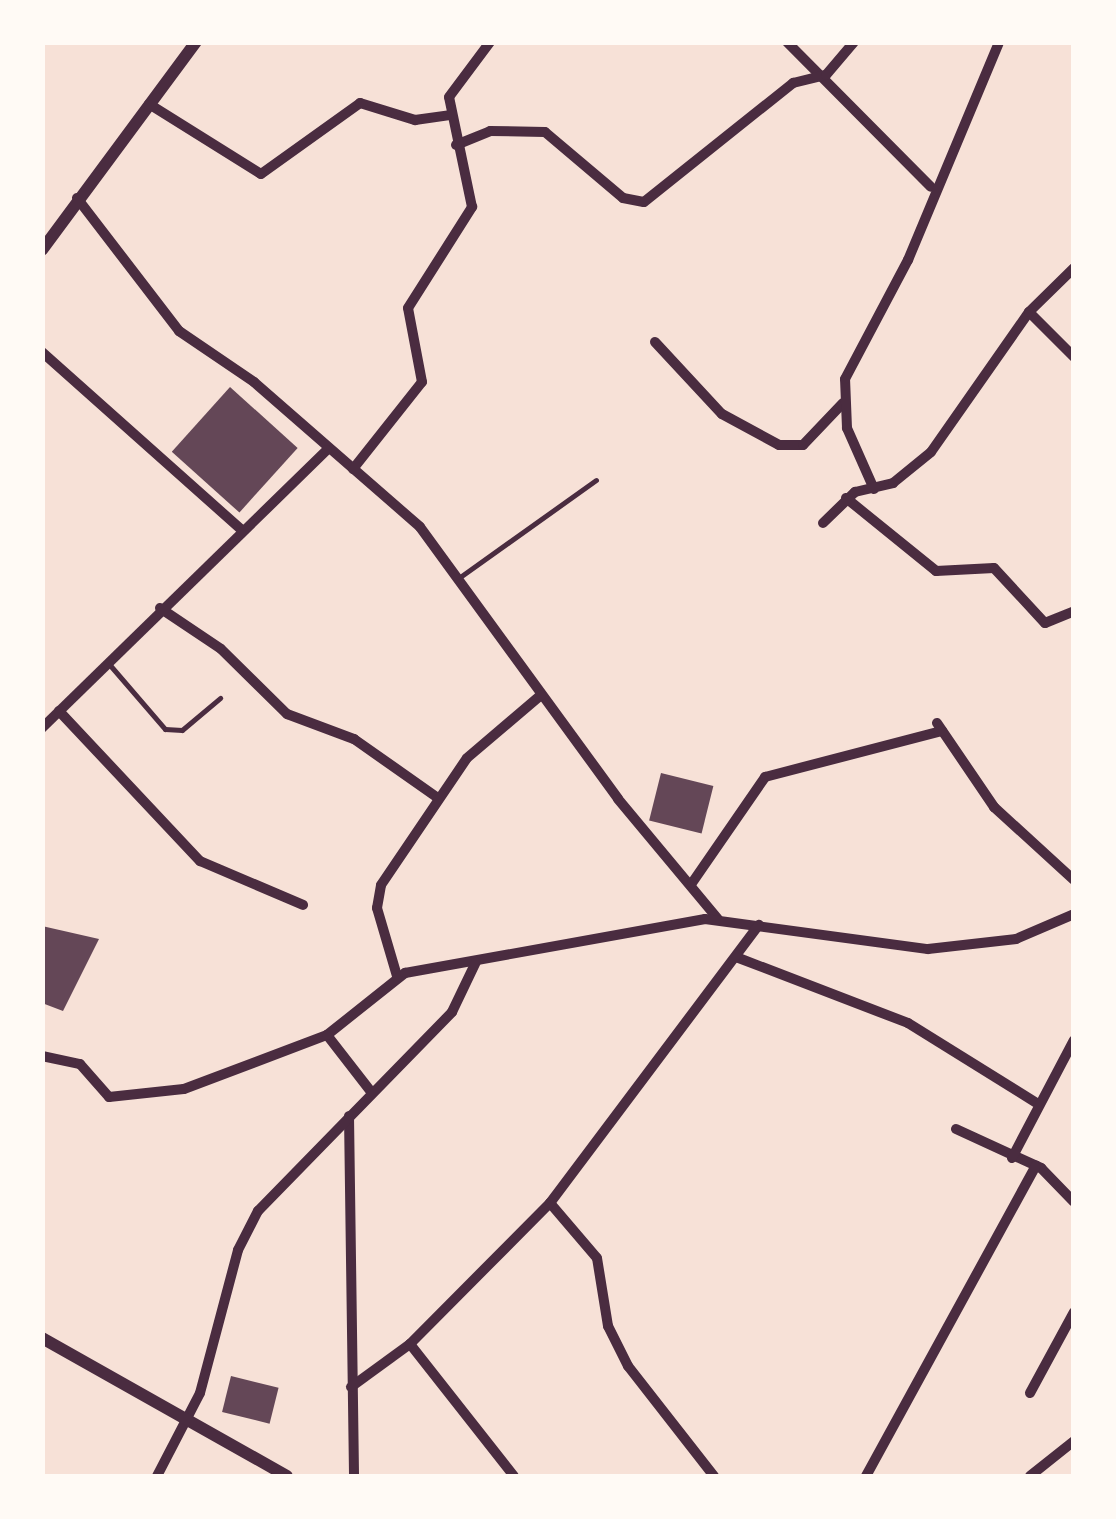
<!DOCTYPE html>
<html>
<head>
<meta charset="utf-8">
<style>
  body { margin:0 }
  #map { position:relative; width:1116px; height:1519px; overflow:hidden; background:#f7e1d7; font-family:"Noto Serif",serif }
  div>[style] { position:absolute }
  .building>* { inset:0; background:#644757; transform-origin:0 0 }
  .service>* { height:5px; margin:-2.5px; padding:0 2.5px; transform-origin:2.5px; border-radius:2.5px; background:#4a2c40 }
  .minor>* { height:10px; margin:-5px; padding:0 5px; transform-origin:5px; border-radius:5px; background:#4a2c40 }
  .tertiary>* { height:12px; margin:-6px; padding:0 6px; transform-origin:6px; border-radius:6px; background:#4a2c40 }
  span { translate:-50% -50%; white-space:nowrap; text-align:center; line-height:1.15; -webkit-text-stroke:10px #fffaf5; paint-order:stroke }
  .frame { position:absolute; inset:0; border:45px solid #fffaf5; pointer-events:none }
</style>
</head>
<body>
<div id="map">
  <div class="building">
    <i style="left:230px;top:387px;width:91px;height:87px;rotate:42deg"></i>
    <i style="left:661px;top:773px;width:54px;height:49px;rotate:14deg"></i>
    <i style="clip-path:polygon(42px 926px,99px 939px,63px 1011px,42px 1003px)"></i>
    <i style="left:231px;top:1376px;width:49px;height:37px;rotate:14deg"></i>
  </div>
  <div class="service">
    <i style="left:460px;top:577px;width:167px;rotate:-35.5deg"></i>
    <i style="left:109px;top:664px;width:86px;rotate:49.3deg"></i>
    <i style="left:165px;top:729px;width:17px;rotate:3deg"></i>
    <i style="left:182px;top:730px;width:50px;rotate:-40.1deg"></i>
  </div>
  <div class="minor">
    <i style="left:787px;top:42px;width:204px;rotate:45.2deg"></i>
    <i style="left:149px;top:104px;width:132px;rotate:32deg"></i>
    <i style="left:261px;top:174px;width:122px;rotate:-35.6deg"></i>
    <i style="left:360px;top:103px;width:58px;rotate:17.2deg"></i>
    <i style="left:415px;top:120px;width:35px;rotate:-8deg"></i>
    <i style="left:456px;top:145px;width:37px;rotate:-22deg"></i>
    <i style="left:490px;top:131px;width:55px;rotate:1deg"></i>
    <i style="left:545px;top:132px;width:102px;rotate:40.2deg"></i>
    <i style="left:623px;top:198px;width:21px;rotate:11deg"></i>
    <i style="left:644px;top:202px;width:191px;rotate:-38.6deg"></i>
    <i style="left:793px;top:83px;width:34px;rotate:-14deg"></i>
    <i style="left:826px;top:75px;width:43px;rotate:-49.7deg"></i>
    <i style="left:77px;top:198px;width:168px;rotate:52.5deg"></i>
    <i style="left:179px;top:331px;width:91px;rotate:34.2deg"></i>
    <i style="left:254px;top:382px;width:220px;rotate:41.1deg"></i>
    <i style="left:420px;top:527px;width:336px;rotate:53.9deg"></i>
    <i style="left:618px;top:799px;width:156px;rotate:50.2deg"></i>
    <i style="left:1029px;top:312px;width:64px;rotate:45deg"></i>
    <i style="left:655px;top:342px;width:98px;rotate:47.1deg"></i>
    <i style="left:722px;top:414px;width:65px;rotate:28.5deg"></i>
    <i style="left:779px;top:445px;width:24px"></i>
    <i style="left:803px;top:445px;width:58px;rotate:-46.4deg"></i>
    <i style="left:42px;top:352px;width:268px;rotate:41.7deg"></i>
    <i style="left:353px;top:469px;width:111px;rotate:-51.6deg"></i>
    <i style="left:422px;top:382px;width:75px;rotate:-100.7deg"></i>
    <i style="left:408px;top:308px;width:120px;rotate:-57.6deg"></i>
    <i style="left:472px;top:207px;width:112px;rotate:-101.8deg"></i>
    <i style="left:449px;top:97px;width:69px;rotate:-53.3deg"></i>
    <i style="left:874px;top:489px;width:67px;rotate:-113.9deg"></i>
    <i style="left:847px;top:428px;width:49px;rotate:-92.3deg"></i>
    <i style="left:845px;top:379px;width:135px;rotate:-62.1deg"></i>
    <i style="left:908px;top:260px;width:236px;rotate:-67.3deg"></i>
    <i style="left:846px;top:498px;width:116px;rotate:39deg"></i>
    <i style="left:936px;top:571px;width:58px;rotate:-3deg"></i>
    <i style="left:994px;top:568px;width:75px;rotate:47.2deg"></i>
    <i style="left:1045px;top:623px;width:31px;rotate:-22deg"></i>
    <i style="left:823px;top:523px;width:45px;rotate:-44.1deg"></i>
    <i style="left:855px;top:492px;width:39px;rotate:-13deg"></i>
    <i style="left:893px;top:483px;width:49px;rotate:-39.2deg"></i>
    <i style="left:931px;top:452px;width:171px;rotate:-55deg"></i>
    <i style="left:1029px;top:312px;width:63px;rotate:-44.4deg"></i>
    <i style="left:160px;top:608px;width:73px;rotate:33.9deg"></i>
    <i style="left:221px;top:649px;width:93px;rotate:44.6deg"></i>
    <i style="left:287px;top:714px;width:72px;rotate:20.5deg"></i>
    <i style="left:354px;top:739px;width:103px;rotate:35.1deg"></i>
    <i style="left:59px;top:711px;width:206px;rotate:46.8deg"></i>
    <i style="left:200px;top:861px;width:112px;rotate:23.1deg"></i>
    <i style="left:937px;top:723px;width:102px;rotate:55.8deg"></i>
    <i style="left:994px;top:807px;width:108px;rotate:42.4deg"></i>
    <i style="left:42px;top:728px;width:398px;rotate:-44.3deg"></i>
    <i style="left:692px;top:883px;width:129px;rotate:-55.4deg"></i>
    <i style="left:765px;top:777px;width:183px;rotate:-14.6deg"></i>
    <i style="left:736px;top:957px;width:184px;rotate:21deg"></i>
    <i style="left:908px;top:1023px;width:150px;rotate:31.9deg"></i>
    <i style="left:397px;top:976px;width:71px;rotate:-106.4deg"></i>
    <i style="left:377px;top:908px;width:23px;rotate:-80deg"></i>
    <i style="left:381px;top:885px;width:153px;rotate:-55.9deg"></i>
    <i style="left:467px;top:758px;width:97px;rotate:-40.4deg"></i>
    <i style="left:327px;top:1035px;width:73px;rotate:52.2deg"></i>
    <i style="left:42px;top:1056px;width:39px;rotate:12deg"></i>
    <i style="left:80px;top:1064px;width:44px;rotate:48.7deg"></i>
    <i style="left:109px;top:1097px;width:75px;rotate:-6.1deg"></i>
    <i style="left:184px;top:1089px;width:153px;rotate:-20.7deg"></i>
    <i style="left:327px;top:1035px;width:100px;rotate:-38.5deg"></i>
    <i style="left:405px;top:973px;width:305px;rotate:-10.2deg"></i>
    <i style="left:705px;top:919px;width:225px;rotate:7.7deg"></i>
    <i style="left:928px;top:949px;width:89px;rotate:-6.5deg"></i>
    <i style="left:1016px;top:939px;width:63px;rotate:-23.3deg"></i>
    <i style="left:349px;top:1116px;width:360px;rotate:89.2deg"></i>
    <i style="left:956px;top:1129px;width:94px;rotate:24.6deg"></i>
    <i style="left:1041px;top:1168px;width:47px;rotate:45.9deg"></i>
    <i style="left:1012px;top:1158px;width:133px;rotate:-62.3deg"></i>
    <i style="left:550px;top:1203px;width:72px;rotate:49.5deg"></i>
    <i style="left:597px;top:1258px;width:69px;rotate:80.8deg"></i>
    <i style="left:608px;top:1326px;width:45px;rotate:63.4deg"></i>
    <i style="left:628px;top:1366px;width:140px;rotate:52deg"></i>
    <i style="left:410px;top:1344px;width:168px;rotate:51.8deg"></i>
    <i style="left:351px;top:1387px;width:73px;rotate:-36.1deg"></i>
    <i style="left:410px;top:1344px;width:199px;rotate:-45.2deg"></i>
    <i style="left:550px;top:1203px;width:348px;rotate:-53.1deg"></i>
    <i style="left:1030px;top:1393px;width:92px;rotate:-61.5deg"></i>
    <i style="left:157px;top:1476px;width:93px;rotate:-62.6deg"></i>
    <i style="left:200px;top:1393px;width:148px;rotate:-75.1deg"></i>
    <i style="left:238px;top:1250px;width:44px;rotate:-62.9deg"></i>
    <i style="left:258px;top:1211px;width:278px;rotate:-45.7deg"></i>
    <i style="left:452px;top:1012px;width:55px;rotate:-64.4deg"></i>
    <i style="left:866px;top:1476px;width:354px;rotate:-61.3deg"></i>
    <i style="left:1030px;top:1476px;width:56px;rotate:-38.5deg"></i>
  </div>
  <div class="tertiary">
    <i style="left:42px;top:250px;width:259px;rotate:-53.5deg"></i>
    <i style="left:42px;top:1338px;width:281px;rotate:29.4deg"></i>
  </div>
  <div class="frame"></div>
</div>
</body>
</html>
